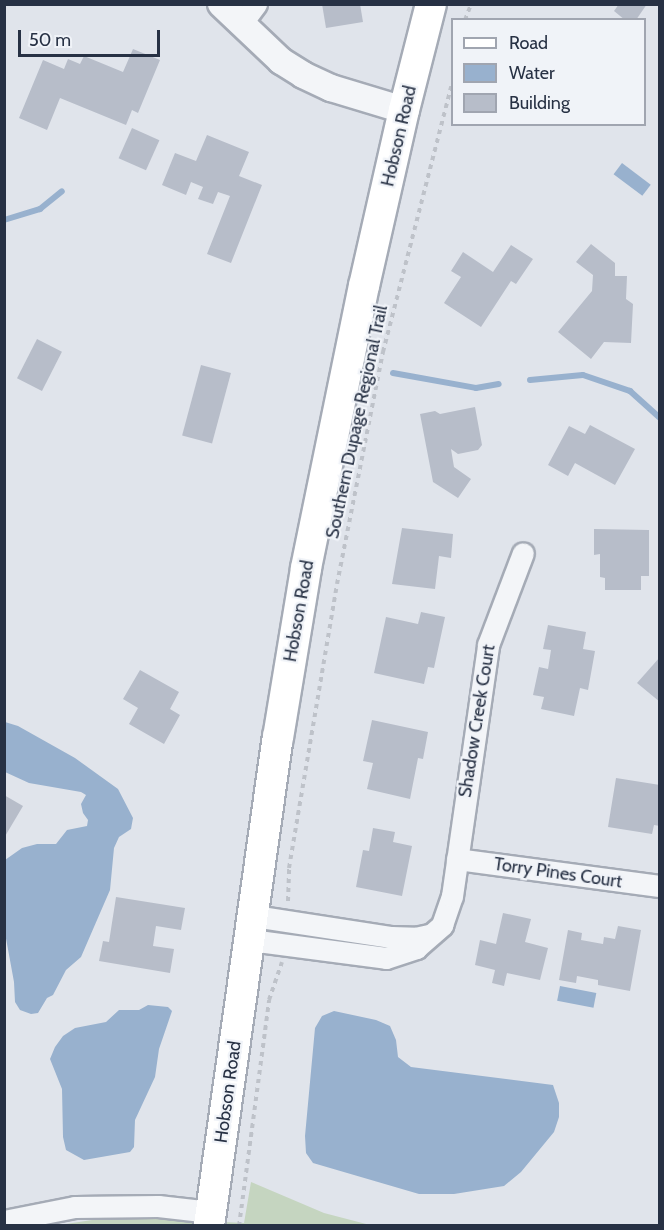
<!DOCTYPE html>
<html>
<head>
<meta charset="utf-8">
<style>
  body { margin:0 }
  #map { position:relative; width:664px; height:1230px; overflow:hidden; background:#e0e4eb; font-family:Cabin,sans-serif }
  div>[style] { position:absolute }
  .green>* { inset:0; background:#c5d5c0 }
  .water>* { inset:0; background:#98b1ce; transform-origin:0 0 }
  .stream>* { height:6px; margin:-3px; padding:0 3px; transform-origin:3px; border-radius:3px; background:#98b1ce }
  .building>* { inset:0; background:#b7bdc9; transform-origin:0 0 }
  .path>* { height:4px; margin-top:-2px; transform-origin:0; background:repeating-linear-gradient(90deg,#bec2c9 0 4.5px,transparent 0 9px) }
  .roads { filter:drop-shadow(2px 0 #a5abb6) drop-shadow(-2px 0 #a5abb6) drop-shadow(0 2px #a5abb6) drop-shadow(0 -2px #a5abb6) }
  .minor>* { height:21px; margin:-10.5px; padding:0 10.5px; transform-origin:10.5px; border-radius:10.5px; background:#f3f5f8 }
  .tertiary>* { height:26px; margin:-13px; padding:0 13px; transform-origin:13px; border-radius:13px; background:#f3f5f8 }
  .secondary>* { height:30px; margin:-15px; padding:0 15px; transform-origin:15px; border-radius:15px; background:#fff }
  span { translate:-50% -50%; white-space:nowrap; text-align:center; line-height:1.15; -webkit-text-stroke:4.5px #f0f3f8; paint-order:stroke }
  .street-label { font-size:18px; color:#273144 }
  .frame { position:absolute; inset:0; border:6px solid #273144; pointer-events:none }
  .legend { position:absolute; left:451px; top:18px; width:195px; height:108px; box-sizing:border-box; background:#f0f3f8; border:2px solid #a0a5b0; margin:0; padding:8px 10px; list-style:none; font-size:18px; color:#273144 }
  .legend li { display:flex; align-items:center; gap:12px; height:30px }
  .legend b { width:30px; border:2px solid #a0a5b0 }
  .scale { position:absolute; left:18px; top:30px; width:142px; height:27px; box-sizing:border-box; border:3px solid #273144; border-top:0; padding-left:8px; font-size:18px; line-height:21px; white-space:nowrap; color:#273144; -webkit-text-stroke:4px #f0f3f8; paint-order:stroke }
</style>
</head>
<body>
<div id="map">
  <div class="green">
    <i style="clip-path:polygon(251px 1182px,324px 1213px,370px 1225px,53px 1226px,92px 1220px,141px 1218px,244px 1223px)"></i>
  </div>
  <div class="water">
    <i style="left:622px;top:163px;width:36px;height:14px;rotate:37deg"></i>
    <i style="clip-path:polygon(5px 722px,18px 726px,75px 758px,118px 789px,133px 818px,131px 829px,119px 837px,114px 848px,110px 890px,81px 957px,66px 970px,53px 995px,47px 998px,38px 1013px,31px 1014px,20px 1010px,15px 1002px,14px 982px,5px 933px,5px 860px,22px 848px,37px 844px,56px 844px,67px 830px,87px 826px,88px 820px,83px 813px,81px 804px,86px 795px,81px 792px,29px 783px,5px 772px)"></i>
    <i style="left:560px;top:986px;width:37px;height:15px;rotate:11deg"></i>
    <i style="clip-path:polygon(148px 1005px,168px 1007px,172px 1011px,159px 1049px,155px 1077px,135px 1120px,134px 1147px,130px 1152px,84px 1160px,66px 1150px,63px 1137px,62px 1089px,50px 1059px,55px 1047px,63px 1036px,75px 1028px,106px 1022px,119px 1010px,139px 1010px)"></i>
    <i style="clip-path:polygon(334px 1011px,376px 1020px,390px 1026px,396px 1040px,398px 1057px,411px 1067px,553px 1085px,559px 1103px,559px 1117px,554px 1132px,521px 1172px,504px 1186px,454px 1194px,419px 1194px,313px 1163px,306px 1153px,305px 1136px,315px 1028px,322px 1016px)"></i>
  </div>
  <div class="stream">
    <i style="left:4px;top:220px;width:38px;rotate:-17deg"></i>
    <i style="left:40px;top:209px;width:28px;rotate:-39deg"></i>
    <i style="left:393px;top:373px;width:84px;rotate:10.2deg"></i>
    <i style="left:476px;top:388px;width:23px;rotate:-10deg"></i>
    <i style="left:530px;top:380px;width:53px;rotate:-5.4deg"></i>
    <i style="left:583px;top:375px;width:50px;rotate:18.8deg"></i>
    <i style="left:630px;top:391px;width:40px;rotate:42deg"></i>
  </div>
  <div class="building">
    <i style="clip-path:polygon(322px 4px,360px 4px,363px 22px,326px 28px)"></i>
    <i style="clip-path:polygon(619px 4px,647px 4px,636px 20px,625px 20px,614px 11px)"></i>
    <i style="clip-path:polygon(133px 49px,160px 60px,138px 113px,132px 110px,126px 125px,60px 98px,47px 130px,19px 118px,43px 60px,64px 69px,68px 59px,80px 64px,84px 56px,123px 72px)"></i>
    <i style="left:132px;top:128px;width:30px;height:33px;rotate:24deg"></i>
    <i style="clip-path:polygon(207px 135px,249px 152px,239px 176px,262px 185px,231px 263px,207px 254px,230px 196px,218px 192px,213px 204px,198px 199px,203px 187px,191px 182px,186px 195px,162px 185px,175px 153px,196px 161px)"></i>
    <i style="clip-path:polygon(591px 244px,615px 263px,615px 276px,627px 276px,626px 299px,633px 304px,631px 343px,604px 342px,591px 359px,558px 332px,592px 291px,593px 275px,576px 262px)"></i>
    <i style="clip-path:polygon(511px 245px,533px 259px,516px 284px,511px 281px,481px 327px,444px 303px,461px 277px,451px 271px,463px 252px,493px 272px)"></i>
    <i style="left:37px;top:339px;width:28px;height:44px;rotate:27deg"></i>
    <i style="left:201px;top:365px;width:31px;height:73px;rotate:15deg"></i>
    <i style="clip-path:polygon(475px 407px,482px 445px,478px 450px,458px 454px,451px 449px,454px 467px,471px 479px,458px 498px,433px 482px,420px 414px,435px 411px,440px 414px)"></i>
    <i style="clip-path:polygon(590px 425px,635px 449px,615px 485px,575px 463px,568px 476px,548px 465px,569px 426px,585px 434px)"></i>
    <i style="clip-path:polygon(402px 528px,453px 534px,451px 558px,439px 556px,435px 589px,392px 584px)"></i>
    <i style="clip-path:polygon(594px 529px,649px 530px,649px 576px,641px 576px,641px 590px,605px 590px,605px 578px,600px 577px,600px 554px,594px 555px)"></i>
    <i style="clip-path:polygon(421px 612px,445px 617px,434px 668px,428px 667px,424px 684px,374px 673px,386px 617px,418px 624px)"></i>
    <i style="clip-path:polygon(548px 625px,586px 632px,583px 649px,595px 651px,588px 690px,580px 688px,574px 716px,541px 709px,544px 697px,533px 695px,539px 667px,548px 669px,551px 650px,543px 649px)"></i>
    <i style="clip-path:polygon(660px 657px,660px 702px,637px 683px)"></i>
    <i style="clip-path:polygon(140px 670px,179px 692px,170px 709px,180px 715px,164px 744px,129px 724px,138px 708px,123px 699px)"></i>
    <i style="clip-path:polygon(372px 720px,428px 732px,423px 759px,418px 758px,410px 799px,367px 789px,373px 763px,363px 761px)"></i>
    <i style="clip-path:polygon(616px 778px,660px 785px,660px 826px,654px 825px,652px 834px,608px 827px)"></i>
    <i style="clip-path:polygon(4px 795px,23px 806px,4px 838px)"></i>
    <i style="clip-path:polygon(373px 828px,395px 832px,393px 842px,412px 846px,402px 896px,356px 887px,363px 850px,369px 851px)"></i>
    <i style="clip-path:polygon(116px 897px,185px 908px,181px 930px,156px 926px,153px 946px,174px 949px,170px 973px,99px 961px,103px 941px,109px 942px)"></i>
    <i style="clip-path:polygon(503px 913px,531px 919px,525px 942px,548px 948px,540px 980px,507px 973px,504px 986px,492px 983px,495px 970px,475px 965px,480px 940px,496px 944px)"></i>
    <i style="clip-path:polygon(618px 926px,641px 930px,630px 991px,598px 985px,598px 980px,577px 976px,576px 983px,559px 980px,568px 930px,582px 933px,581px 940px,603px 944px,604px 937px,615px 939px)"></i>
  </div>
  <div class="path">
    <i style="left:465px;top:20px;width:17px;rotate:-69deg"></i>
    <i style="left:288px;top:901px;width:33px;rotate:-88deg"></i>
    <i style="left:289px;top:868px;width:288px;rotate:-80.4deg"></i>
    <i style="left:337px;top:584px;width:237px;rotate:-78.8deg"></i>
    <i style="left:383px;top:352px;width:278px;rotate:-75.6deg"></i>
    <i style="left:239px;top:1226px;width:228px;rotate:-82.4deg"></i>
    <i style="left:269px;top:1000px;width:40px;rotate:-71.1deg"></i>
  </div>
  <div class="roads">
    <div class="minor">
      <i style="left:241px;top:24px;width:25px;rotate:-53deg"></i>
      <i style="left:457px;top:859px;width:205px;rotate:7.6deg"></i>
      <i style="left:254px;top:916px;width:139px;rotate:8.7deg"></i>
      <i style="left:391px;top:937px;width:24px;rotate:2deg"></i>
      <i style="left:415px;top:938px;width:14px;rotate:-12deg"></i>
      <i style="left:250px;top:940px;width:137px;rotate:7.5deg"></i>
      <i style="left:386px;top:958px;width:32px;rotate:-18deg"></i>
      <i style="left:416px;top:948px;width:35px;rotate:-41deg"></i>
      <i style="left:442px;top:925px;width:31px;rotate:-71deg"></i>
      <i style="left:452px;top:896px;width:254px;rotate:-81.8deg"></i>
      <i style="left:488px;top:645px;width:98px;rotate:-69.2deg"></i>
      <i style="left:4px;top:1221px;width:72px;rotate:-11.2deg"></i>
      <i style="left:75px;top:1207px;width:83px;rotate:-0.7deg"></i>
      <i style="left:158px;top:1206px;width:53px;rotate:6.5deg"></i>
    </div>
    <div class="tertiary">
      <i style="left:221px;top:4px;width:83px;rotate:43.5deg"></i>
      <i style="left:281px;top:61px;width:26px;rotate:32deg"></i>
      <i style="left:303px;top:75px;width:31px;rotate:25deg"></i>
      <i style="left:331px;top:88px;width:76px;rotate:16.8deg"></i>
    </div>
    <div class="secondary">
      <i style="left:209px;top:1226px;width:493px;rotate:-82deg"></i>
      <i style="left:278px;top:738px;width:172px;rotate:-80.6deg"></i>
      <i style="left:306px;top:568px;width:288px;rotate:-78.4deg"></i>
      <i style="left:364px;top:286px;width:180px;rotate:-77.2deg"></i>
      <i style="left:404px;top:110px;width:109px;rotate:-75.7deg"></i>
    </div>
  </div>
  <div class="street-label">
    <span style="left:399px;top:136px;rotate:-77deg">Hobson Road</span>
    <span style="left:357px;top:422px;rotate:-78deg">Southern Dupage Regional Trail</span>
    <span style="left:299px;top:611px;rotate:-80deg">Hobson Road</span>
    <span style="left:477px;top:721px;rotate:-81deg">Shadow Creek Court</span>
    <span style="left:558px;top:873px;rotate:8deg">Torry Pines Court</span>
    <span style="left:228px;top:1092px;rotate:-82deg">Hobson Road</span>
  </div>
  <div class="frame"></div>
  <ul class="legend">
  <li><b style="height:8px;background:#fff"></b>Road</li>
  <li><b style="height:16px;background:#98b1ce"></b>Water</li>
  <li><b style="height:16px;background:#b7bdc9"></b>Building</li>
  </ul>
  <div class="scale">50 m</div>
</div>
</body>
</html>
